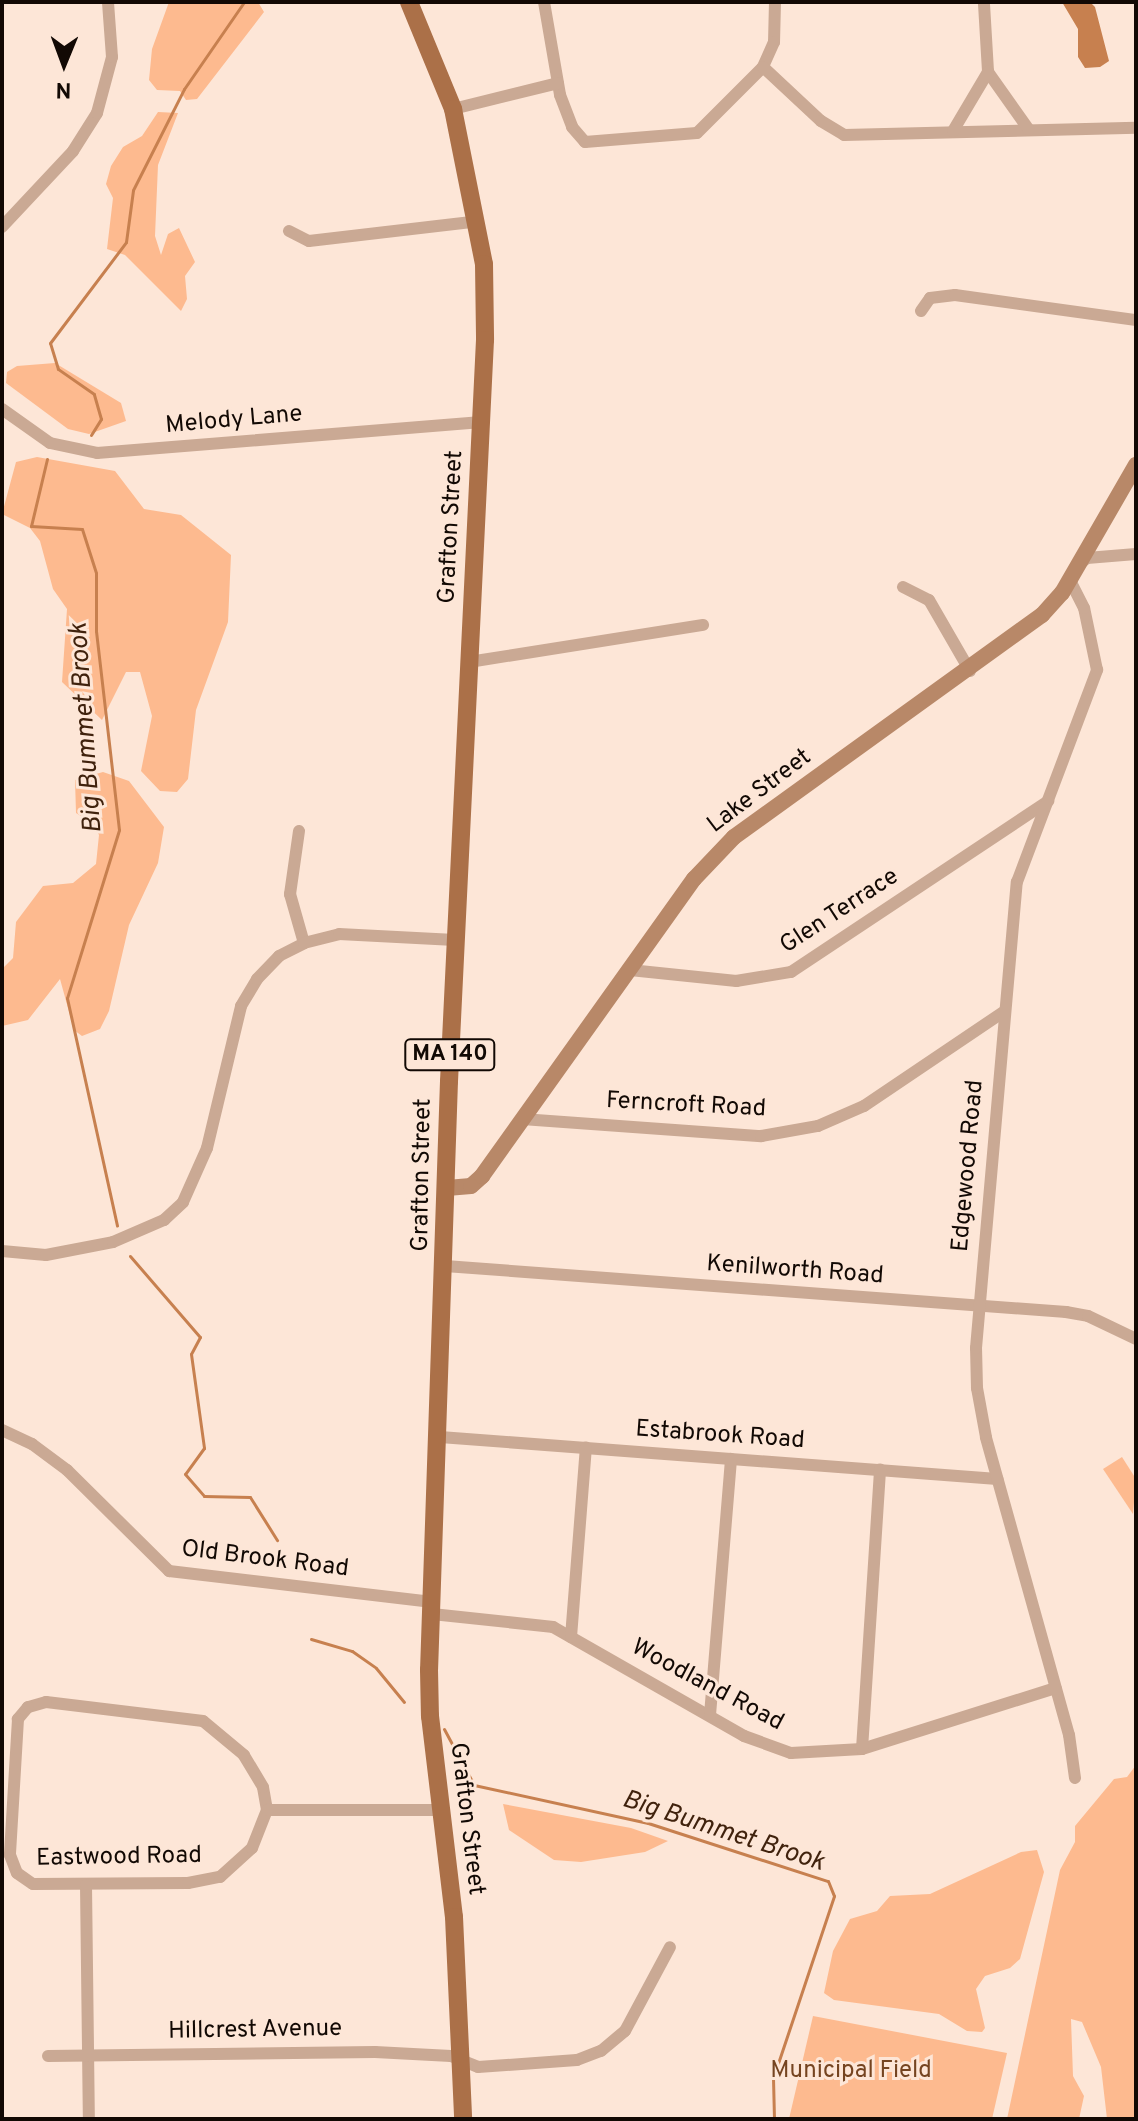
<!DOCTYPE html>
<html>
<head>
<meta charset="utf-8">
<style>
  body { margin:0 }
  #map { position:relative; width:1138px; height:2121px; overflow:hidden; background:#fde6d7; font-family:Overpass,sans-serif }
  div>[style] { position:absolute }
  .green>* { inset:0; background:#fdba8f }
  .water>* { inset:0; background:#c7804f }
  .stream>* { height:3px; margin:-1.5px; padding:0 1.5px; transform-origin:1.5px; border-radius:1.5px; background:#c7804f }
  .street>* { height:12px; margin:-6px; padding:0 6px; transform-origin:6px; border-radius:6px; background:#caa994 }
  .secondary>* { height:16px; margin:-8px; padding:0 8px; transform-origin:8px; border-radius:8px; background:#b88868 }
  .primary>* { height:18px; margin:-9px; padding:0 9px; transform-origin:9px; border-radius:9px; background:#ab7048 }
  span { translate:-50% -50%; white-space:nowrap; text-align:center; line-height:1.15; -webkit-text-stroke:6px #fde6d7; paint-order:stroke }
  .shield-label span { padding:2px 6px; background:#fde6d7; border:2px solid; border-radius:6px; -webkit-text-stroke-width:0 }
  .shield-label { font-size:22px; color:#120904; font-weight:700 }
  .street-label { font-size:24px; color:#120904 }
  .park-label { font-size:24px; color:#754420 }
  .water-label { font-size:26px; color:#40220d; font-style:italic }
  .frame { position:absolute; inset:0; border:4px solid #120904; pointer-events:none }
  .north { position:absolute; left:24px; top:24px; width:80px; height:80px; -webkit-text-stroke:6px #fde6d7; paint-order:stroke; rotate:181deg; font-size:22px; font-weight:700; line-height:32px; text-align:center; color:#120904 }
  .north::after { content:''; display:block; margin:auto; width:28px; height:36px; background:#120904; clip-path:polygon(50% 0,100% 100%,50% 72%,0 100%) }
</style>
</head>
<body>
<div id="map">
  <div class="green">
    <i style="clip-path:polygon(169px 2px,258px 2px,264px 12px,197px 99px,186px 100px,180px 91px,157px 90px,149px 80px,152px 49px)"></i>
    <i style="clip-path:polygon(158px 112px,178px 113px,158px 165px,155px 236px,161px 255px,168px 234px,179px 228px,195px 262px,185px 276px,187px 299px,181px 311px,125px 255px,107px 249px,113px 198px,106px 184px,111px 166px,123px 147px,142px 136px)"></i>
    <i style="clip-path:polygon(55px 363px,121px 403px,126px 421px,89px 434px,68px 429px,6px 383px,7px 372px,17px 366px)"></i>
    <i style="clip-path:polygon(37px 457px,115px 471px,144px 509px,181px 515px,231px 555px,228px 622px,196px 710px,188px 779px,177px 792px,160px 791px,141px 771px,152px 716px,140px 672px,126px 672px,102px 720px,62px 682px,67px 609px,53px 589px,40px 541px,30px 528px,2px 514px,16px 462px)"></i>
    <i style="clip-path:polygon(103px 772px,129px 781px,164px 827px,158px 863px,129px 925px,109px 1011px,100px 1029px,82px 1036px,74px 1030px,60px 979px,28px 1020px,2px 1026px,2px 969px,13px 958px,16px 922px,43px 886px,73px 883px,96px 864px,99px 835px,94px 824px,76px 813px,75px 780px)"></i>
    <i style="clip-path:polygon(1122px 1457px,1136px 1479px,1133px 1514px,1103px 1469px)"></i>
    <i style="clip-path:polygon(1136px 1765px,1136px 2119px,1107px 2119px,1101px 2067px,1082px 2022px,1071px 2019px,1073px 2076px,1084px 2096px,1079px 2119px,1007px 2119px,1060px 1870px,1075px 1842px,1075px 1826px,1114px 1779px,1127px 1777px)"></i>
    <i style="clip-path:polygon(503px 1804px,631px 1828px,668px 1841px,645px 1852px,581px 1862px,554px 1860px,509px 1830px)"></i>
    <i style="clip-path:polygon(1037px 1850px,1044px 1872px,1020px 1959px,1010px 1968px,985px 1976px,976px 1989px,985px 2028px,982px 2032px,967px 2031px,939px 2014px,834px 2000px,824px 1993px,833px 1951px,850px 1919px,877px 1911px,890px 1896px,930px 1894px,1021px 1852px)"></i>
    <i style="clip-path:polygon(813px 2016px,1007px 2053px,992px 2119px,789px 2119px)"></i>
  </div>
  <div class="water">
    <i style="clip-path:polygon(1062px 2px,1090px 2px,1095px 7px,1109px 61px,1100px 67px,1085px 68px,1078px 57px,1078px 29px)"></i>
  </div>
  <div class="stream">
    <i style="left:91px;top:435px;width:19px;rotate:-58deg"></i>
    <i style="left:101px;top:419px;width:26px;rotate:-106deg"></i>
    <i style="left:94px;top:394px;width:44px;rotate:-145.2deg"></i>
    <i style="left:58px;top:369px;width:27px;rotate:-107deg"></i>
    <i style="left:50px;top:343px;width:126px;rotate:-53deg"></i>
    <i style="left:126px;top:242px;width:52px;rotate:-82.3deg"></i>
    <i style="left:133px;top:190px;width:113px;rotate:-63.2deg"></i>
    <i style="left:184px;top:89px;width:106px;rotate:-55.4deg"></i>
    <i style="left:47px;top:459px;width:69px;rotate:103.4deg"></i>
    <i style="left:31px;top:526px;width:51px;rotate:3.4deg"></i>
    <i style="left:82px;top:529px;width:46px;rotate:72.3deg"></i>
    <i style="left:96px;top:573px;width:58px;rotate:90deg"></i>
    <i style="left:96px;top:631px;width:200px;rotate:83.4deg"></i>
    <i style="left:119px;top:830px;width:176px;rotate:107.2deg"></i>
    <i style="left:67px;top:998px;width:233px;rotate:77.6deg"></i>
    <i style="left:130px;top:1256px;width:107px;rotate:49.2deg"></i>
    <i style="left:200px;top:1337px;width:19px;rotate:118deg"></i>
    <i style="left:191px;top:1354px;width:95px;rotate:82.1deg"></i>
    <i style="left:204px;top:1448px;width:32px;rotate:126deg"></i>
    <i style="left:185px;top:1474px;width:29px;rotate:49deg"></i>
    <i style="left:204px;top:1496px;width:46px;rotate:1.2deg"></i>
    <i style="left:250px;top:1497px;width:51px;rotate:57.9deg"></i>
    <i style="left:311px;top:1639px;width:43px;rotate:16.3deg"></i>
    <i style="left:352px;top:1651px;width:29px;rotate:35deg"></i>
    <i style="left:376px;top:1668px;width:44px;rotate:50.5deg"></i>
    <i style="left:444px;top:1729px;width:64px;rotate:61.8deg"></i>
    <i style="left:474px;top:1785px;width:178px;rotate:12.3deg"></i>
    <i style="left:648px;top:1823px;width:189px;rotate:17.9deg"></i>
    <i style="left:828px;top:1881px;width:16px;rotate:68deg"></i>
    <i style="left:834px;top:1896px;width:192px;rotate:108.5deg"></i>
    <i style="left:773px;top:2078px;width:41px;rotate:88.6deg"></i>
  </div>
  <div class="street">
    <i style="left:544px;top:2px;width:94px;rotate:80.2deg"></i>
    <i style="left:560px;top:95px;width:34px;rotate:69deg"></i>
    <i style="left:572px;top:127px;width:20px;rotate:49deg"></i>
    <i style="left:585px;top:142px;width:112px;rotate:-4.6deg"></i>
    <i style="left:697px;top:133px;width:93px;rotate:-45deg"></i>
    <i style="left:775px;top:2px;width:40px;rotate:91.4deg"></i>
    <i style="left:774px;top:42px;width:27px;rotate:114deg"></i>
    <i style="left:763px;top:67px;width:79px;rotate:43deg"></i>
    <i style="left:821px;top:121px;width:27px;rotate:31deg"></i>
    <i style="left:844px;top:135px;width:292px;rotate:-1.4deg"></i>
    <i style="left:984px;top:4px;width:68px;rotate:86.6deg"></i>
    <i style="left:988px;top:72px;width:71px;rotate:54.7deg"></i>
    <i style="left:453px;top:109px;width:108px;rotate:-13.9deg"></i>
    <i style="left:953px;top:131px;width:69px;rotate:-59.3deg"></i>
    <i style="left:2px;top:227px;width:104px;rotate:-46.9deg"></i>
    <i style="left:73px;top:151px;width:45px;rotate:-57.7deg"></i>
    <i style="left:97px;top:113px;width:58px;rotate:-75deg"></i>
    <i style="left:112px;top:57px;width:55px;rotate:-94.2deg"></i>
    <i style="left:289px;top:231px;width:22px;rotate:27deg"></i>
    <i style="left:309px;top:241px;width:170px;rotate:-6.7deg"></i>
    <i style="left:921px;top:311px;width:16px;rotate:-55deg"></i>
    <i style="left:930px;top:298px;width:25px;rotate:-7deg"></i>
    <i style="left:955px;top:295px;width:183px;rotate:7.9deg"></i>
    <i style="left:2px;top:409px;width:59px;rotate:35.3deg"></i>
    <i style="left:50px;top:443px;width:48px;rotate:12deg"></i>
    <i style="left:97px;top:453px;width:386px;rotate:-4.6deg"></i>
    <i style="left:903px;top:587px;width:29px;rotate:27deg"></i>
    <i style="left:929px;top:600px;width:82px;rotate:60deg"></i>
    <i style="left:469px;top:662px;width:237px;rotate:-9deg"></i>
    <i style="left:299px;top:831px;width:64px;rotate:98.1deg"></i>
    <i style="left:290px;top:894px;width:51px;rotate:74.1deg"></i>
    <i style="left:630px;top:970px;width:107px;rotate:5.9deg"></i>
    <i style="left:736px;top:981px;width:56px;rotate:-9.3deg"></i>
    <i style="left:791px;top:972px;width:309px;rotate:-33.6deg"></i>
    <i style="left:522px;top:1119px;width:240px;rotate:4.1deg"></i>
    <i style="left:761px;top:1136px;width:58px;rotate:-10deg"></i>
    <i style="left:818px;top:1126px;width:50px;rotate:-23.5deg"></i>
    <i style="left:864px;top:1106px;width:170px;rotate:-34deg"></i>
    <i style="left:2px;top:1251px;width:44px;rotate:5.2deg"></i>
    <i style="left:46px;top:1255px;width:68px;rotate:-11deg"></i>
    <i style="left:113px;top:1242px;width:56px;rotate:-23.3deg"></i>
    <i style="left:164px;top:1220px;width:26px;rotate:-43deg"></i>
    <i style="left:183px;top:1202px;width:59px;rotate:-66deg"></i>
    <i style="left:207px;top:1148px;width:146px;rotate:-76.5deg"></i>
    <i style="left:241px;top:1006px;width:31px;rotate:-59deg"></i>
    <i style="left:257px;top:979px;width:32px;rotate:-46deg"></i>
    <i style="left:279px;top:956px;width:28px;rotate:-27deg"></i>
    <i style="left:304px;top:943px;width:36px;rotate:-14deg"></i>
    <i style="left:339px;top:934px;width:116px;rotate:3deg"></i>
    <i style="left:445px;top:1266px;width:623px;rotate:4.24deg"></i>
    <i style="left:1066px;top:1312px;width:22px;rotate:10deg"></i>
    <i style="left:1088px;top:1316px;width:53px;rotate:25.6deg"></i>
    <i style="left:2px;top:1430px;width:33px;rotate:25deg"></i>
    <i style="left:32px;top:1444px;width:44px;rotate:36.6deg"></i>
    <i style="left:67px;top:1470px;width:144px;rotate:44.7deg"></i>
    <i style="left:169px;top:1571px;width:265px;rotate:6.7deg"></i>
    <i style="left:440px;top:1437px;width:559px;rotate:4.31deg"></i>
    <i style="left:432px;top:1614px;width:122px;rotate:6.1deg"></i>
    <i style="left:553px;top:1627px;width:220px;rotate:29.7deg"></i>
    <i style="left:744px;top:1736px;width:50px;rotate:19.9deg"></i>
    <i style="left:791px;top:1753px;width:71px;rotate:-3.2deg"></i>
    <i style="left:862px;top:1749px;width:203px;rotate:-17.5deg"></i>
    <i style="left:571px;top:1637px;width:190px;rotate:-85.5deg"></i>
    <i style="left:710px;top:1715px;width:257px;rotate:-85.3deg"></i>
    <i style="left:862px;top:1749px;width:280px;rotate:-86.3deg"></i>
    <i style="left:1075px;top:1778px;width:43px;rotate:-97.9deg"></i>
    <i style="left:1069px;top:1735px;width:309px;rotate:-105.6deg"></i>
    <i style="left:986px;top:1437px;width:50px;rotate:-100.4deg"></i>
    <i style="left:977px;top:1388px;width:40px;rotate:-91.4deg"></i>
    <i style="left:976px;top:1348px;width:468px;rotate:-85deg"></i>
    <i style="left:1017px;top:882px;width:227px;rotate:-69.3deg"></i>
    <i style="left:1097px;top:670px;width:63px;rotate:-101.8deg"></i>
    <i style="left:1084px;top:608px;width:28px;rotate:-117deg"></i>
    <i style="left:1071px;top:583px;width:16px;rotate:-75deg"></i>
    <i style="left:1075px;top:568px;width:16px;rotate:-40deg"></i>
    <i style="left:1087px;top:558px;width:49px;rotate:-4.7deg"></i>
    <i style="left:267px;top:1810px;width:23px;rotate:-100deg"></i>
    <i style="left:263px;top:1787px;width:37px;rotate:-121deg"></i>
    <i style="left:244px;top:1755px;width:53px;rotate:-140.3deg"></i>
    <i style="left:203px;top:1721px;width:158px;rotate:-173.1deg"></i>
    <i style="left:46px;top:1702px;width:19px;rotate:164deg"></i>
    <i style="left:28px;top:1707px;width:16px;rotate:130deg"></i>
    <i style="left:18px;top:1719px;width:136px;rotate:93.4deg"></i>
    <i style="left:10px;top:1855px;width:19px;rotate:69deg"></i>
    <i style="left:17px;top:1873px;width:19px;rotate:35deg"></i>
    <i style="left:33px;top:1884px;width:155px;rotate:-0.4deg"></i>
    <i style="left:188px;top:1883px;width:33px;rotate:-11deg"></i>
    <i style="left:220px;top:1877px;width:43px;rotate:-42.2deg"></i>
    <i style="left:252px;top:1848px;width:41px;rotate:-68.5deg"></i>
    <i style="left:267px;top:1810px;width:172px"></i>
    <i style="left:86px;top:1885px;width:234px;rotate:89.3deg"></i>
    <i style="left:48px;top:2056px;width:327px;rotate:-0.7deg"></i>
    <i style="left:375px;top:2052px;width:76px;rotate:3deg"></i>
    <i style="left:451px;top:2056px;width:29px;rotate:22deg"></i>
    <i style="left:478px;top:2067px;width:99px;rotate:-4deg"></i>
    <i style="left:577px;top:2060px;width:26px;rotate:-21deg"></i>
    <i style="left:601px;top:2051px;width:31px;rotate:-40deg"></i>
    <i style="left:625px;top:2031px;width:95px;rotate:-61.8deg"></i>
  </div>
  <div class="secondary">
    <i style="left:447px;top:1188px;width:24px;rotate:-5deg"></i>
    <i style="left:471px;top:1186px;width:15px;rotate:-42deg"></i>
    <i style="left:482px;top:1176px;width:365px;rotate:-54.5deg"></i>
    <i style="left:694px;top:879px;width:58px;rotate:-46.4deg"></i>
    <i style="left:734px;top:837px;width:380px;rotate:-35.8deg"></i>
    <i style="left:1042px;top:615px;width:30px;rotate:-48deg"></i>
    <i style="left:1062px;top:593px;width:148px;rotate:-60deg"></i>
  </div>
  <div class="primary">
    <i style="left:409px;top:2px;width:116px;rotate:67.6deg"></i>
    <i style="left:453px;top:109px;width:158px;rotate:78.7deg"></i>
    <i style="left:484px;top:264px;width:76px;rotate:89.2deg"></i>
    <i style="left:485px;top:340px;width:742px;rotate:92.78deg"></i>
    <i style="left:449px;top:1081px;width:589px;rotate:91.94deg"></i>
    <i style="left:429px;top:1670px;width:46px;rotate:88.8deg"></i>
    <i style="left:430px;top:1716px;width:202px;rotate:83.2deg"></i>
    <i style="left:454px;top:1917px;width:202px;rotate:87.4deg"></i>
  </div>
  <div class="shield-label">
    <span style="left:450px;top:1055px">MA 140</span>
  </div>
  <div class="street-label">
    <span style="left:234px;top:421px;rotate:-5deg">Melody Lane</span>
    <span style="left:452px;top:527px;rotate:-87deg">Grafton Street</span>
    <span style="left:760px;top:792px;rotate:-37deg">Lake Street</span>
    <span style="left:840px;top:912px;rotate:-33deg">Glen Terrace</span>
    <span style="left:686px;top:1106px;rotate:3deg">Ferncroft Road</span>
    <span style="left:969px;top:1166px;rotate:-85deg">Edgewood Road</span>
    <span style="left:423px;top:1175px;rotate:-89deg">Grafton Street</span>
    <span style="left:795px;top:1271px;rotate:4deg">Kenilworth Road</span>
    <span style="left:720px;top:1436px;rotate:4deg">Estabrook Road</span>
    <span style="left:265px;top:1560px;rotate:7deg">Old Brook Road</span>
    <span style="left:707px;top:1686px;rotate:28deg">Woodland Road</span>
    <span style="left:466px;top:1819px;rotate:83deg">Grafton Street</span>
    <span style="left:119px;top:1858px;rotate:-1deg">Eastwood Road</span>
    <span style="left:255px;top:2031px;rotate:-1deg">Hillcrest Avenue</span>
  </div>
  <div class="park-label">
    <span style="left:851px;top:2072px">Municipal Field</span>
  </div>
  <div class="water-label">
    <span style="left:87px;top:728px;rotate:-94deg">Big Bummet Brook</span>
    <span style="left:723px;top:1832px;rotate:18deg">Big Bummet Brook</span>
  </div>
  <div class="frame"></div>
  <div class="north">N</div>
</div>
</body>
</html>
